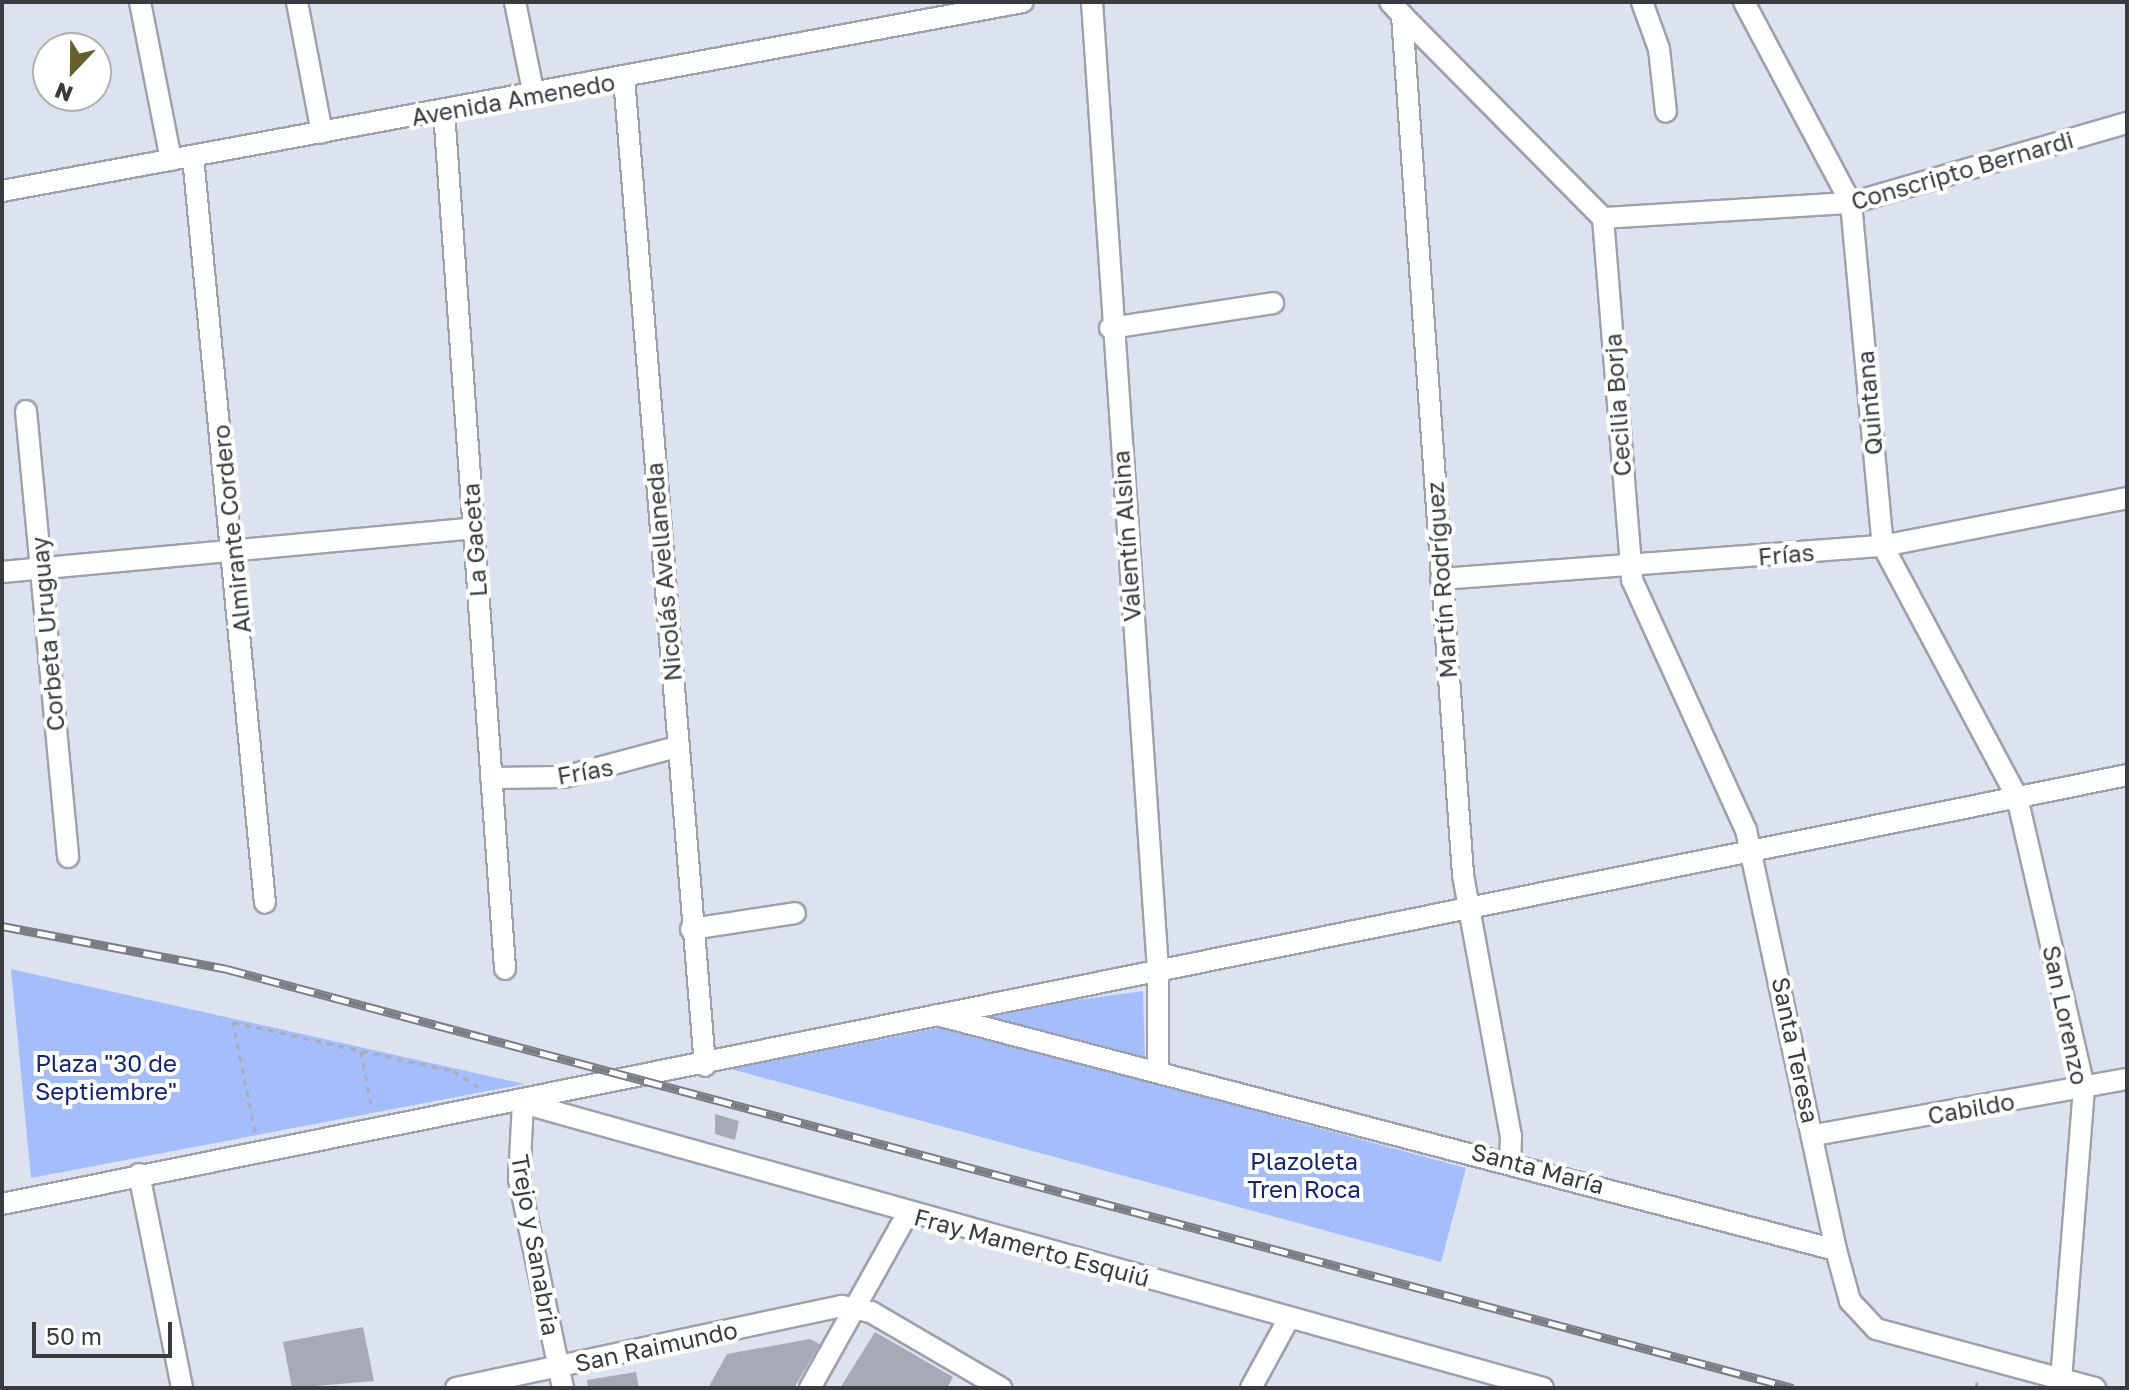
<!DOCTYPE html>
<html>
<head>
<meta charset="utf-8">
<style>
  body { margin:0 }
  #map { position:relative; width:2129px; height:1390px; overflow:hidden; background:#dde2ef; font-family:"Golos Text",sans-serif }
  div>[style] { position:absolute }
  .green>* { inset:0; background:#a4bdfc }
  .building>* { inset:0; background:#a5aab6 }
  .path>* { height:3px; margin-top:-1.5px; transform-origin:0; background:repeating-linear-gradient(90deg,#a8acb7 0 6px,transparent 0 12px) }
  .roads { filter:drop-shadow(2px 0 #9ca1ad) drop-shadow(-2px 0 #9ca1ad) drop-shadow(0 2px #9ca1ad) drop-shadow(0 -2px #9ca1ad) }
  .minor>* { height:20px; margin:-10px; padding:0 10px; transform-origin:10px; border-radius:10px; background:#fff }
  .rail>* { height:9px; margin-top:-4.5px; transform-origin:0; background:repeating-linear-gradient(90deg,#fff 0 18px,#797d85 0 36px); box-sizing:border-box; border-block:2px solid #797d85 }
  span { translate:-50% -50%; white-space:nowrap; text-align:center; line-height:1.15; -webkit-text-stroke:8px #fff; paint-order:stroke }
  .street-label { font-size:24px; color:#393b40 }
  .park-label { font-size:24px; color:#132381 }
  .frame { position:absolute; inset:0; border:4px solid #393b40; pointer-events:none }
  .north { position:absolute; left:32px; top:32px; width:80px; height:80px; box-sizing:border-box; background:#fff; border:2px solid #b0b1b3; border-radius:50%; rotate:202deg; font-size:22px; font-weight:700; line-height:32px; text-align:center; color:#393b40 }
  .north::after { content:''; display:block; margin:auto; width:28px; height:36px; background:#67602d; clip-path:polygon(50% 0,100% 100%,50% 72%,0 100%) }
  .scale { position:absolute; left:32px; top:1322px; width:140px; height:36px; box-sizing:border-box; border:4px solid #393b40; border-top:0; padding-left:10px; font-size:24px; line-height:28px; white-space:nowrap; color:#393b40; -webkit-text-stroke:6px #fff; paint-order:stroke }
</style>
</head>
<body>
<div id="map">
  <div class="green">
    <i style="clip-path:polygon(11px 969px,525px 1084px,31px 1178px)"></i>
    <i style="clip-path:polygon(1143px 991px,1145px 1057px,977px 1014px)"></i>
    <i style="clip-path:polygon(944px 1027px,1466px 1168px,1441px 1262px,731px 1069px)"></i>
  </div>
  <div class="building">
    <i style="clip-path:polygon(715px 1114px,739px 1121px,735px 1140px,715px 1134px)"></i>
    <i style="clip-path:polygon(363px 1327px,374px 1381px,292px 1388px,283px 1342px)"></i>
    <i style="clip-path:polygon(875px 1332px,953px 1377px,947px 1388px,840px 1388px)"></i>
    <i style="clip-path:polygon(810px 1339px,820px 1344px,794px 1388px,708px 1388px,727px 1354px)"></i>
    <i style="clip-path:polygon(636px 1372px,639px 1388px,588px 1388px,587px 1380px)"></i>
  </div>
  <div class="path">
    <i style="left:361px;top:1051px;width:60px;rotate:79.4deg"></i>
    <i style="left:255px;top:1132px;width:112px;rotate:-101.3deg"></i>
    <i style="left:233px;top:1022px;width:225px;rotate:12.6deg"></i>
    <i style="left:453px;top:1071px;width:31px;rotate:32deg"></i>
    <i style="left:1976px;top:1388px;width:10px;rotate:-79deg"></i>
  </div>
  <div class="roads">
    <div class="minor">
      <i style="left:140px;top:2px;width:161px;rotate:78.9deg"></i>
      <i style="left:297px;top:2px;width:133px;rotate:79.2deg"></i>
      <i style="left:515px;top:2px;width:95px;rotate:78.5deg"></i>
      <i style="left:1092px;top:2px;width:970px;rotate:86.1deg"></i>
      <i style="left:1158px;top:970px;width:100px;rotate:90deg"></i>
      <i style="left:1390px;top:2px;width:18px;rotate:47deg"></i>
      <i style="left:1402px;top:15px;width:862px;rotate:85.94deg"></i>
      <i style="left:1463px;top:875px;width:265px;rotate:79.6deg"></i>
      <i style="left:1511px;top:1136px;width:24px;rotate:92deg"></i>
      <i style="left:1642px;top:2px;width:50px;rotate:70.1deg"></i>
      <i style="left:1659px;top:49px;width:63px;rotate:83.7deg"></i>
      <i style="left:1744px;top:2px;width:228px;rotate:62deg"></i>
      <i style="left:1851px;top:203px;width:344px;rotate:84.7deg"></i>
      <i style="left:1883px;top:546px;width:285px;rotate:61.9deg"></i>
      <i style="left:2017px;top:797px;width:299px;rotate:77deg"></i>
      <i style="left:2084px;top:1088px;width:292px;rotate:94.5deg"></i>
      <i style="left:1402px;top:15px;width:286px;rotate:45.3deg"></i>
      <i style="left:1603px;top:218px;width:363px;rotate:85.4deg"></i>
      <i style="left:1632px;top:580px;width:275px;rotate:65.5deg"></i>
      <i style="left:1746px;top:830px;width:430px;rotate:77.9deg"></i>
      <i style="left:624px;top:78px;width:991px;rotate:85.31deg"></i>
      <i style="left:444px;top:111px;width:860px;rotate:85.93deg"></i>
      <i style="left:193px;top:157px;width:749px;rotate:84.49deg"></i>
      <i style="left:2px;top:191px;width:1038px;rotate:-10.49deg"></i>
      <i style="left:1603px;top:218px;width:248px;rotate:-3.5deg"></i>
      <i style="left:1851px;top:203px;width:287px;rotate:-16.2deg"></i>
      <i style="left:1110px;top:328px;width:165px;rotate:-8.7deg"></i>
      <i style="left:26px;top:411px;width:448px;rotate:84.6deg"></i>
      <i style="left:2px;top:572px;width:473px;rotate:-5.3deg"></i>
      <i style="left:1441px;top:579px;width:443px;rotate:-4.3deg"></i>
      <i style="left:1883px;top:546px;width:249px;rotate:-11.1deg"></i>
      <i style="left:491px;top:778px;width:73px;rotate:-0.8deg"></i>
      <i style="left:564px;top:777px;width:117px;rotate:-14.9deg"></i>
      <i style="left:691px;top:929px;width:105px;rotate:-8.7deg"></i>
      <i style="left:937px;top:1015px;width:929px;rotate:14.65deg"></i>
      <i style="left:1836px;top:1250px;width:53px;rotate:74.6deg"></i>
      <i style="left:1850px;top:1301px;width:38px;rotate:47deg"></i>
      <i style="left:1876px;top:1329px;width:227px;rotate:15.1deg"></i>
      <i style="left:1815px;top:1135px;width:317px;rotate:-10.2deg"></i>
      <i style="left:139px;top:1174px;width:218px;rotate:78.6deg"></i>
      <i style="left:2px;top:1204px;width:2168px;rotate:-11.41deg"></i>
      <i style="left:456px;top:1388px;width:395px;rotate:-12deg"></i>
      <i style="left:842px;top:1306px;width:30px;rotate:12deg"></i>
      <i style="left:871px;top:1312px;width:151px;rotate:30.3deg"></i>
      <i style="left:563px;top:1388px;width:214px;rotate:-101.9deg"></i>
      <i style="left:519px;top:1179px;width:76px;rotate:-87deg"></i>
      <i style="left:523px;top:1103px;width:1059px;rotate:15.61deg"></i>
      <i style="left:810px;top:1388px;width:201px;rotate:-60.8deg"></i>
      <i style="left:1251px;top:1388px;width:80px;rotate:-61.5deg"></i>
    </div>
  </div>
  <div class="rail">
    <i style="left:2px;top:926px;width:229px;rotate:10.8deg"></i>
    <i style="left:227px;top:969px;width:1621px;rotate:14.98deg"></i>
  </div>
  <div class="street-label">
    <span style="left:513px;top:99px;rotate:-10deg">Avenida Amenedo</span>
    <span style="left:1962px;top:170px;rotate:-16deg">Conscripto Bernardi</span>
    <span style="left:1869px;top:403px;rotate:-95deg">Quintana</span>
    <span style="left:1617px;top:405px;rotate:-94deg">Cecilia Borja</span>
    <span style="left:231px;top:529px;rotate:-96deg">Almirante Cordero</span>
    <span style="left:1126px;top:536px;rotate:-94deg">Valentín Alsina</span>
    <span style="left:474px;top:540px;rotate:-94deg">La Gaceta</span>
    <span style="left:1786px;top:554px;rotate:-5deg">Frías</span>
    <span style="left:663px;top:572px;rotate:-95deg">Nicolás Avellaneda</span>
    <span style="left:1441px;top:580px;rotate:-94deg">Martín Rodríguez</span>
    <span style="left:47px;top:634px;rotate:-95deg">Corbeta Uruguay</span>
    <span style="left:585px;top:771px;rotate:-10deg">Frías</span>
    <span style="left:2066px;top:1015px;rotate:78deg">San Lorenzo</span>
    <span style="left:1796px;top:1050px;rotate:78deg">Santa Teresa</span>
    <span style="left:1971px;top:1108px;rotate:-10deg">Cabildo</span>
    <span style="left:1538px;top:1168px;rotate:15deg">Santa María</span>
    <span style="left:536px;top:1245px;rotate:80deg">Trejo y Sanabria</span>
    <span style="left:1032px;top:1247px;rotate:15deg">Fray Mamerto Esquiú</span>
    <span style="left:656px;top:1346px;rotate:-12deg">San Raimundo</span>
  </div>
  <div class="park-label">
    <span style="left:106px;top:1077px">Plaza "30 de<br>Septiembre"</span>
    <span style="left:1304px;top:1175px">Plazoleta<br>Tren Roca</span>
  </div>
  <div class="frame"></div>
  <div class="north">N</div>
  <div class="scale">50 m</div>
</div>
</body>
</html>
